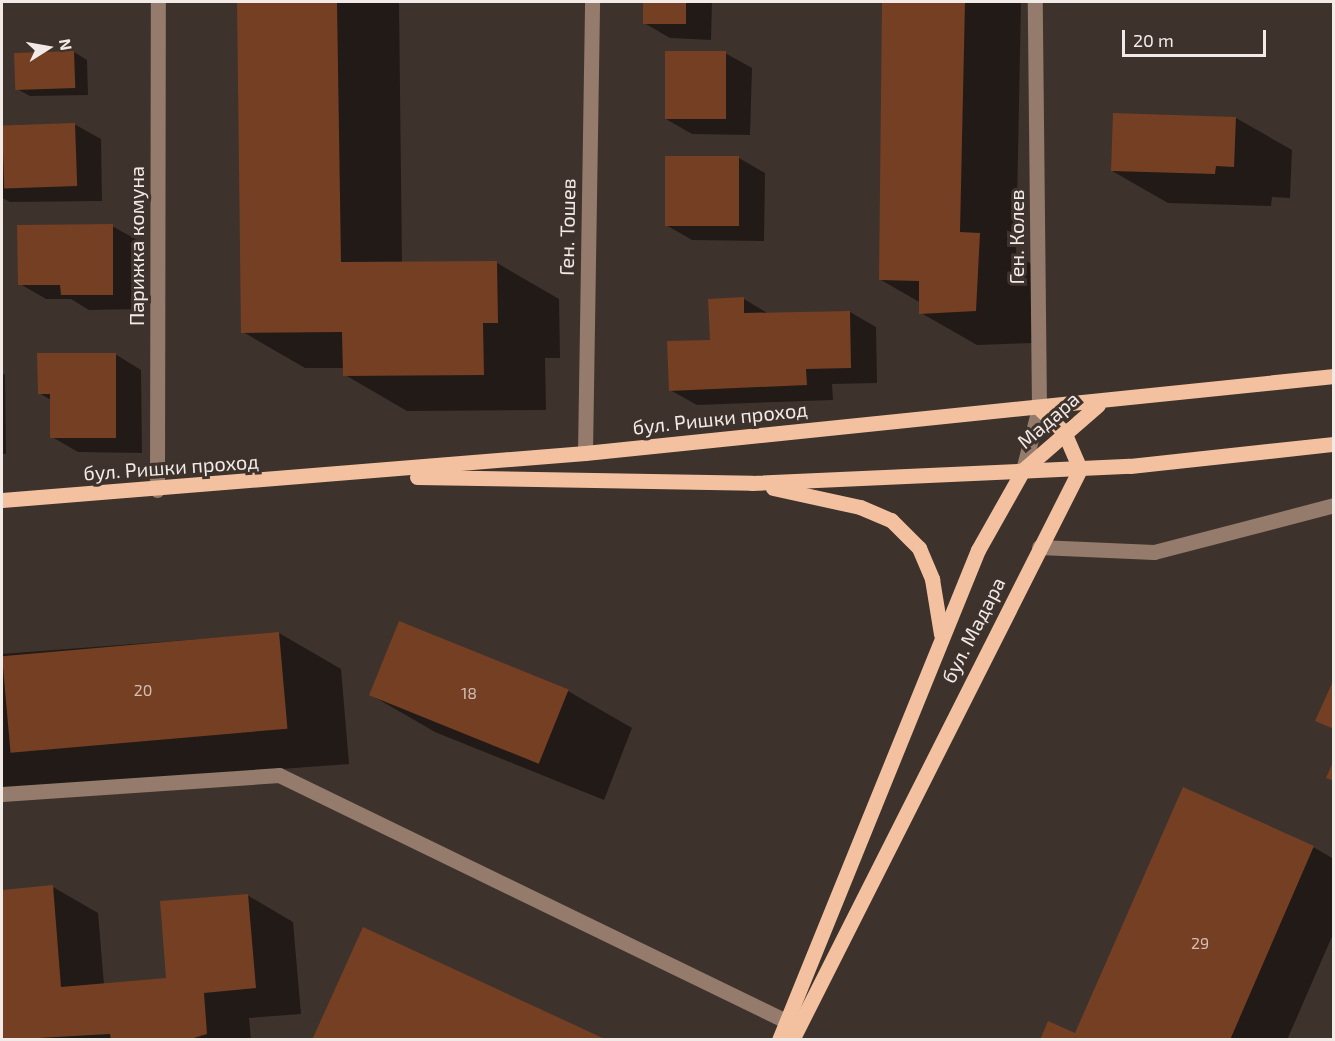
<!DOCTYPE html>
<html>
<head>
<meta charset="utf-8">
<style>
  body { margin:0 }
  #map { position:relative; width:1335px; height:1041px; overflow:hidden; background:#3e322c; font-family:"Exo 2",sans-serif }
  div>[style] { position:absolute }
  .shadow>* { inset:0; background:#0007 }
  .building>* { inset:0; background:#753f23; transform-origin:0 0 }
  .minor>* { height:15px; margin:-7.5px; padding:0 7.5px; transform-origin:7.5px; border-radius:7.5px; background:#947b6b }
  .major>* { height:15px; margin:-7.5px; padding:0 7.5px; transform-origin:7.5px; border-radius:7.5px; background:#f3c19f }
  span { translate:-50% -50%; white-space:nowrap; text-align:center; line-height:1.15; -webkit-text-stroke:6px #3e322c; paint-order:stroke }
  .number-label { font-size:16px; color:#d3bfb6 }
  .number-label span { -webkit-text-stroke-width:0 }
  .street-label { font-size:20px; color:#f2eae7 }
  .frame { position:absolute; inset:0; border:3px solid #f2eae7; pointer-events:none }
  .north { position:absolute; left:18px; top:18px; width:60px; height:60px; -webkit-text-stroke:4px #3e322c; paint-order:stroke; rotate:79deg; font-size:16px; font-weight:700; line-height:24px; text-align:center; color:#f2eae7 }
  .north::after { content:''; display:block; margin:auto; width:21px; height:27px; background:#f2eae7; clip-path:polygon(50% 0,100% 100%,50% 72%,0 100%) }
  .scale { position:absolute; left:1122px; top:30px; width:144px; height:27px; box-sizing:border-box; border:3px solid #f2eae7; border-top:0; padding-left:8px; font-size:18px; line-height:21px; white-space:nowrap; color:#f2eae7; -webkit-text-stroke:4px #3e322c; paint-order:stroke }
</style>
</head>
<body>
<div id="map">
  <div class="shadow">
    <i style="clip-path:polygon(238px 2px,399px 2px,402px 264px,497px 263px,559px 299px,560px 358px,545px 358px,546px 410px,407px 411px,345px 375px,345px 368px,305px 368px,243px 332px)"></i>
    <i style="clip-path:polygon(645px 2px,712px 2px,711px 40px,670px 38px,644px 23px)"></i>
    <i style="clip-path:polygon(883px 2px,1021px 2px,1016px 255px,1036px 267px,1032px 343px,977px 345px,921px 313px,921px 303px,881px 280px)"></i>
    <i style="clip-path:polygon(74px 52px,87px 60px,88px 95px,30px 96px,17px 89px)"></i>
    <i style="clip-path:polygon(725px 53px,752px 68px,750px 135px,692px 134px,666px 119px)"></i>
    <i style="clip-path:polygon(1236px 118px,1292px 150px,1290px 198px,1272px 197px,1271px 206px,1168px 203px,1112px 171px)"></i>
    <i style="clip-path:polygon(74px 124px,101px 139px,102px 201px,10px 202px,2px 198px,2px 126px)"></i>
    <i style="clip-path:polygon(666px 157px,739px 158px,765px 173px,764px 241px,692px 240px,666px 225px)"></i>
    <i style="clip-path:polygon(112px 226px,139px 241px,139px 309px,89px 310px,71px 299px,46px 299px,20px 284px)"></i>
    <i style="clip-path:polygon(744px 299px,769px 314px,850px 312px,876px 327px,877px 383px,832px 384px,833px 400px,697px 405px,670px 390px)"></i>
    <i style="clip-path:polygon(115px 354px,141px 370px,142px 453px,78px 452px,52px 437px,51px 400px,39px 393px)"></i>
    <i style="clip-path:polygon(2px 373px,5px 375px,6px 454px,2px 454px)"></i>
    <i style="clip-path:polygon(279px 633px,341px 669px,349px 764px,2px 790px,2px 654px)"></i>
    <i style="clip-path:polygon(568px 691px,632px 728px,604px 800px,435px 732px,371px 695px)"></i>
    <i style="clip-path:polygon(1313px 847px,1334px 859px,1334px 932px,1287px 1040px,1041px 1040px,1076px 1035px)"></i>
    <i style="clip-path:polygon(53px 887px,98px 913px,104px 985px,167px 980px,247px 895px,293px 922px,301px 1014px,249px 1018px,251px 1040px,2px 1040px,2px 891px)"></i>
  </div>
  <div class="building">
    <i style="clip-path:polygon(237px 2px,337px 2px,341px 262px,497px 261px,498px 323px,483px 323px,484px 375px,343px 376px,342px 332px,241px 333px)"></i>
    <i style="left:643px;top:2px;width:43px;height:22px"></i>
    <i style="clip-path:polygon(882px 2px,965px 2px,960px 232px,980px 233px,976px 311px,919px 314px,919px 281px,879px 280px)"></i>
    <i style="left:74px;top:51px;width:37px;height:60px;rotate:88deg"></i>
    <i style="left:665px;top:51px;width:61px;height:68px"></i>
    <i style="clip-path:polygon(1113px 113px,1236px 117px,1234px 167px,1216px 166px,1215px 174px,1111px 171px)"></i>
    <i style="left:75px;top:123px;width:63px;height:73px;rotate:88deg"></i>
    <i style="left:665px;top:156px;width:74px;height:70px"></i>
    <i style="clip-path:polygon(113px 224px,113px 295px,61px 295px,60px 285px,18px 285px,17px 225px)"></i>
    <i style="clip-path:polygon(744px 297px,744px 313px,850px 311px,851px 368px,806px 369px,807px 385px,669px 391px,667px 341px,710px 340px,708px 299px)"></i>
    <i style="clip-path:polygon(37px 353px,116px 353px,116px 438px,50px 438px,50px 394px,38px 394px)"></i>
    <i style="left:399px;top:621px;width:183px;height:80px;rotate:22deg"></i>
    <i style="left:279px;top:632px;width:97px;height:278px;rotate:85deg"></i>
    <i style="clip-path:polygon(1334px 679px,1334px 729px,1315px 721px)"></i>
    <i style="clip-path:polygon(1334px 760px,1334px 781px,1326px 778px)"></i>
    <i style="clip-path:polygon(1183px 787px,1314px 846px,1230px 1040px,1040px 1040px,1048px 1021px,1075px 1033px)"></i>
    <i style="clip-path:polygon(53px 885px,61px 987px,166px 978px,160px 901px,248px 894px,256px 988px,204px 993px,207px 1034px,187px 1040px,111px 1040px,110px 1034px,2px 1040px,2px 890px)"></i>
    <i style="clip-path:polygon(363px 927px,607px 1040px,312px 1040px)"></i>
  </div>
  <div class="minor">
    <i style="left:585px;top:453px;width:451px;rotate:-89.1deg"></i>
    <i style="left:1023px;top:470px;width:64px;rotate:-75.5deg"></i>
    <i style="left:1039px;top:408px;width:406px;rotate:-90.6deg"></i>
    <i style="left:157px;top:490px;width:488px;rotate:-89.9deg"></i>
    <i style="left:1039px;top:547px;width:115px;rotate:2.5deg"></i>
    <i style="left:1154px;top:552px;width:186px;rotate:-14.6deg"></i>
    <i style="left:2px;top:794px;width:278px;rotate:-3.9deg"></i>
    <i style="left:279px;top:775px;width:564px;rotate:25.88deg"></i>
  </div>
  <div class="major">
    <i style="left:1039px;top:408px;width:35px;rotate:44deg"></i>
    <i style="left:1064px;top:432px;width:40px;rotate:66.6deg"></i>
    <i style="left:417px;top:477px;width:335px;rotate:1deg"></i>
    <i style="left:752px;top:483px;width:378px;rotate:-2.6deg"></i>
    <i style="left:1130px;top:466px;width:205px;rotate:-6.2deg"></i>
    <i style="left:773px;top:488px;width:89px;rotate:12.3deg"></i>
    <i style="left:860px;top:507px;width:34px;rotate:23deg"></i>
    <i style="left:891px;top:520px;width:40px;rotate:45deg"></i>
    <i style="left:919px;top:548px;width:34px;rotate:67deg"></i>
    <i style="left:932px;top:579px;width:56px;rotate:80.7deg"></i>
    <i style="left:2px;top:500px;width:585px;rotate:-4.61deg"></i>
    <i style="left:585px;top:453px;width:753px;rotate:-5.87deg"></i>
    <i style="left:779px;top:1040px;width:529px;rotate:-67.9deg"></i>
    <i style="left:978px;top:550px;width:92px;rotate:-60.6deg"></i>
    <i style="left:1023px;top:470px;width:99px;rotate:-40.9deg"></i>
    <i style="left:792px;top:1040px;width:640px;rotate:-63.23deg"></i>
  </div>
  <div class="number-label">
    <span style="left:143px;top:690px">20</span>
    <span style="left:469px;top:693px">18</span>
    <span style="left:1200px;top:943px">29</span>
  </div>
  <div class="street-label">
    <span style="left:567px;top:227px;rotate:-89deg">Ген. Тошев</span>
    <span style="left:1016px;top:237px;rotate:-90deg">Ген. Колев</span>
    <span style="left:136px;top:246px;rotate:-90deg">Парижка комуна</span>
    <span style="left:720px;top:418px;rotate:-6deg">бул. Ришки проход</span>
    <span style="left:1048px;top:420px;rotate:-41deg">Мадара</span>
    <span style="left:171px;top:467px;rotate:-4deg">бул. Ришки проход</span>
    <span style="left:973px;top:630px;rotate:-63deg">бул. Мадара</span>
  </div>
  <div class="frame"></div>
  <div class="north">N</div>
  <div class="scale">20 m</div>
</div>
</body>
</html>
